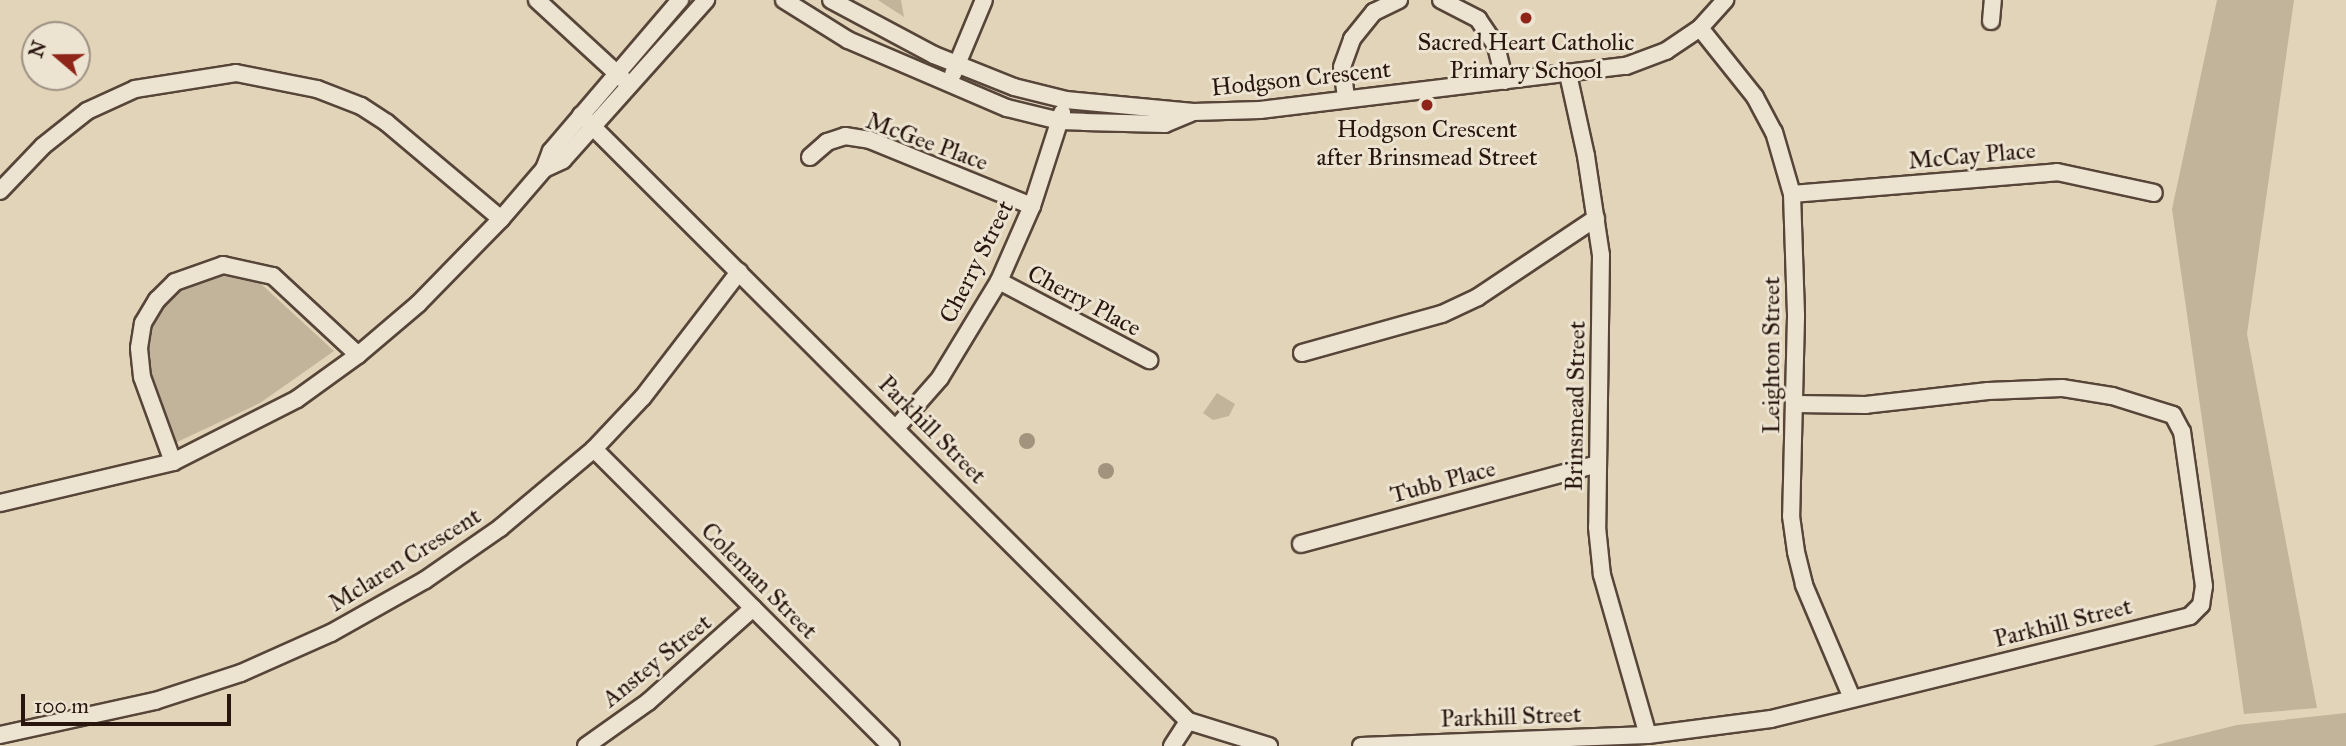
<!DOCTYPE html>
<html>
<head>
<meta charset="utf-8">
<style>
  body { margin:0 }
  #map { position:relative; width:2346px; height:746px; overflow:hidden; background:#e2d4b8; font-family:"IM FELL Great Primer",serif }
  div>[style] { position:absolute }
  .green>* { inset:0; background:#c2b49b }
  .water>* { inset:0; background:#a2937e }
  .round { border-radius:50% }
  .roads { filter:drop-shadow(2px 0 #564538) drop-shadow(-2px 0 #564538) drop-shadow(0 2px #564538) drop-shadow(0 -2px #564538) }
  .minor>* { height:16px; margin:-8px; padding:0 8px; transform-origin:8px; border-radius:8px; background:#ece3d1 }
  .dots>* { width:19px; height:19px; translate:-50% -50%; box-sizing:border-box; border:4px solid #ece3d1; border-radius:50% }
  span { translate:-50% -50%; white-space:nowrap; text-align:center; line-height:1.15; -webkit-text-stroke:6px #ece3d1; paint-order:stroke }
  .poi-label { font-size:24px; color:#27150e }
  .street-label { font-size:24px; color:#27150e }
  .north { position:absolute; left:21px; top:21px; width:70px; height:70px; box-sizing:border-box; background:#ece3d1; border:2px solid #9d9183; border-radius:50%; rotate:290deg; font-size:19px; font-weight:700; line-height:28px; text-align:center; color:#27150e }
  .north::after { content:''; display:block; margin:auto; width:24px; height:32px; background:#8f2418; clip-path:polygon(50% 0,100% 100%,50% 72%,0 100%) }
  .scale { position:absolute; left:21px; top:694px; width:210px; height:32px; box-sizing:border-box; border:4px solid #27150e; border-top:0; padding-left:9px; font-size:21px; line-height:24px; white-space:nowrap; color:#27150e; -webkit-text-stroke:5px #ece3d1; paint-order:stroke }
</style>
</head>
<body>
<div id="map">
  <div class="green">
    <i style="clip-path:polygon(878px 0,901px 0,904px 17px)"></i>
    <i style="clip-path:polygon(2217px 0,2294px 0,2247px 334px,2317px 708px,2244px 714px,2172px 209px)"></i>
    <i style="clip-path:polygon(218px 273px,260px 283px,334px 351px,260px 403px,175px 443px,149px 370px,149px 323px,177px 288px)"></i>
    <i style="clip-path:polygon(1217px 393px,1235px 404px,1229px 416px,1213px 420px,1203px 413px)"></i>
    <i style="clip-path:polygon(2346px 713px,2346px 746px,2152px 746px,2237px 725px)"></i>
  </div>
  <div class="water">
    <i class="round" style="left:1019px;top:433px;width:16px;height:16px"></i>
    <i class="round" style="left:1098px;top:463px;width:16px;height:16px"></i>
  </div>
  <div class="roads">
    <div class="minor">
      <i style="left:537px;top:0;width:117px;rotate:42.6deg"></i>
      <i style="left:784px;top:0;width:75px;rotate:32deg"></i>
      <i style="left:848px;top:40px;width:173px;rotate:23.2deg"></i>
      <i style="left:1007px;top:108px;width:55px;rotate:13.8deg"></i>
      <i style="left:1060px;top:121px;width:24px;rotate:2deg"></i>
      <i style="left:1084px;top:122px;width:81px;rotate:1.4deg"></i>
      <i style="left:1165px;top:124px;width:28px;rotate:-23deg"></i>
      <i style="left:831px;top:0;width:117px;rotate:28.1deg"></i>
      <i style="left:934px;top:55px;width:86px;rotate:21.8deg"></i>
      <i style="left:1014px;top:87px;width:54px;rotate:14deg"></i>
      <i style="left:1066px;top:100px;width:128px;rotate:5.4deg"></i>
      <i style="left:1193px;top:112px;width:67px;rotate:-1.7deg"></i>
      <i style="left:1260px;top:110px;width:369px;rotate:-6.9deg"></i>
      <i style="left:1626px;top:66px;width:43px;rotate:-20.6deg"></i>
      <i style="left:1666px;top:51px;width:41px;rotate:-34.1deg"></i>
      <i style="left:1700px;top:28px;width:38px;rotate:-48deg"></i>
      <i style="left:1441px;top:0;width:42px;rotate:27.2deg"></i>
      <i style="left:1478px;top:19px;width:32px;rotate:56deg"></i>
      <i style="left:1496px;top:46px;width:36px;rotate:76deg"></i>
      <i style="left:1991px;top:21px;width:21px;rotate:-85deg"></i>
      <i style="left:1700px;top:28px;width:88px;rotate:51.4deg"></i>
      <i style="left:1755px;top:97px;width:40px;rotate:62deg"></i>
      <i style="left:1774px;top:132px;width:65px;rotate:73.8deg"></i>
      <i style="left:1792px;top:194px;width:123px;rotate:88.1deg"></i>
      <i style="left:1796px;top:317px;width:199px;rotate:91.4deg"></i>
      <i style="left:1791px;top:516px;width:36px;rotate:82deg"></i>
      <i style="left:1796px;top:552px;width:34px;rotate:76deg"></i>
      <i style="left:1804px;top:585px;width:123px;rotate:67deg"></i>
      <i style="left:953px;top:74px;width:80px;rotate:-67.3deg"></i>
      <i style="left:1568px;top:74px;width:84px;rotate:77.6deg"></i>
      <i style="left:1586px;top:156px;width:100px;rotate:81.4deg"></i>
      <i style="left:1601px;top:255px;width:272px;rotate:90.8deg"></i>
      <i style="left:1597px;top:527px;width:48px;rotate:84.1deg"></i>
      <i style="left:1602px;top:575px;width:166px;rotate:74deg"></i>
      <i style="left:1346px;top:98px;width:31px;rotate:-97deg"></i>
      <i style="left:1342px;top:67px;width:30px;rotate:-70deg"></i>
      <i style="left:1352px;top:39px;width:35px;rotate:-51deg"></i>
      <i style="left:1374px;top:12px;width:28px;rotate:-26deg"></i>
      <i style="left:581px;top:115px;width:858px;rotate:44.95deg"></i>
      <i style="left:1188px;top:721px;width:85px;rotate:17.2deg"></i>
      <i style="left:810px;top:157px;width:23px;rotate:-41deg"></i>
      <i style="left:827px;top:142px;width:19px;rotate:-18deg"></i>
      <i style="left:845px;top:136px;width:25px;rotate:9deg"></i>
      <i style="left:870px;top:140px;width:175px;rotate:22.2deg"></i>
      <i style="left:544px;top:169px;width:21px;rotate:-25deg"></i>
      <i style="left:563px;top:160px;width:215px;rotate:-48.2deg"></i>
      <i style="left:0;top:191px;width:62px;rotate:-46.3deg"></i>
      <i style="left:43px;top:146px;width:56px;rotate:-38.5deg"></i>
      <i style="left:87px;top:111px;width:53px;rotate:-24.6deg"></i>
      <i style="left:135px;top:89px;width:102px;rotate:-9deg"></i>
      <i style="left:236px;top:73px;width:83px;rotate:11.2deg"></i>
      <i style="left:317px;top:89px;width:47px;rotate:21.1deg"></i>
      <i style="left:361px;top:106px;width:31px;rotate:33deg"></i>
      <i style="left:387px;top:123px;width:149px;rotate:40.1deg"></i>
      <i style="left:1792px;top:194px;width:266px;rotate:-4.7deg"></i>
      <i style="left:2057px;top:172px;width:99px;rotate:12.2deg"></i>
      <i style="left:999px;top:281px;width:170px;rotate:27.8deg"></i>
      <i style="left:1302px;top:353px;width:145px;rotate:-15.6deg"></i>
      <i style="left:1442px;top:314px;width:40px;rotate:-25deg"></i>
      <i style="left:1478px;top:297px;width:142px;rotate:-33.8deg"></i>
      <i style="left:897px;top:427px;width:65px;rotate:-48.7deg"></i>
      <i style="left:940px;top:378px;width:114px;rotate:-58.7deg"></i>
      <i style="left:999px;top:281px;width:82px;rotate:-66.3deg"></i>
      <i style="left:1032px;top:206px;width:98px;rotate:-72.1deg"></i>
      <i style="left:594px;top:449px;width:420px;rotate:45deg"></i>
      <i style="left:173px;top:462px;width:90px;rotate:-110deg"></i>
      <i style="left:142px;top:377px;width:29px;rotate:-96deg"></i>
      <i style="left:139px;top:348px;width:25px;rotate:-81deg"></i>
      <i style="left:143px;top:323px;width:27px;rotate:-59deg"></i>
      <i style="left:157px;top:300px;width:25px;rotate:-45deg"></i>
      <i style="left:175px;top:282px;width:51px;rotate:-19.5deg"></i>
      <i style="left:223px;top:265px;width:51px;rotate:12.4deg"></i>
      <i style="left:273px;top:276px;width:116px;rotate:42.9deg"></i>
      <i style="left:0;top:503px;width:178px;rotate:-13.3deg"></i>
      <i style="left:173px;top:462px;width:139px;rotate:-26.9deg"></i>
      <i style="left:297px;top:399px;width:75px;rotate:-35.8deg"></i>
      <i style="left:358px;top:355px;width:79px;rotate:-40.4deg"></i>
      <i style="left:418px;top:304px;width:119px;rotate:-45.7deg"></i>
      <i style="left:501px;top:219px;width:66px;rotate:-49.3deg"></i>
      <i style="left:544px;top:169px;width:19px;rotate:-69deg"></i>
      <i style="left:551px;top:151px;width:199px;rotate:-49.5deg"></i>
      <i style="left:1301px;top:544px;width:307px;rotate:-15.1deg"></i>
      <i style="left:0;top:735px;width:159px;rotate:-12.4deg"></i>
      <i style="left:155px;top:701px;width:90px;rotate:-18deg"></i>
      <i style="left:241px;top:673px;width:98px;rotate:-24deg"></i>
      <i style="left:331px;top:633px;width:108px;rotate:-29.4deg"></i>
      <i style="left:425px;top:580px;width:91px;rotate:-34.7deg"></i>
      <i style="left:500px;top:528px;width:123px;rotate:-40deg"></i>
      <i style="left:594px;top:449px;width:71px;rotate:-46.7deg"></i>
      <i style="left:643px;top:397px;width:158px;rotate:-52.5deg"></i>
      <i style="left:586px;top:746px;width:76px;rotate:-35.4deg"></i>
      <i style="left:648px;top:702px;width:141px;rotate:-41.8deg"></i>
      <i style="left:1172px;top:746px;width:30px;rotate:-57deg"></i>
      <i style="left:1361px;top:746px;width:287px;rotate:-2.2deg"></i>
      <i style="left:1648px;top:735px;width:124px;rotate:-7.4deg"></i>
      <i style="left:1771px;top:719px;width:431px;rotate:-13.8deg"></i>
      <i style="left:2190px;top:616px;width:16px;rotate:-45deg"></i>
      <i style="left:2201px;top:605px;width:19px;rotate:-81deg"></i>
      <i style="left:2204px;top:586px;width:156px;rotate:-98.1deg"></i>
      <i style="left:2182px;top:432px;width:19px;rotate:-118deg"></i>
      <i style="left:2173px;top:415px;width:64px;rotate:-162.7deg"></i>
      <i style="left:2112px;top:396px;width:51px;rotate:-170.9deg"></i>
      <i style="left:2062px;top:388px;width:74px;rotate:177.7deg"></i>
      <i style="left:1988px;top:391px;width:123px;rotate:173.5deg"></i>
      <i style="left:1866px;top:405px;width:70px;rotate:-179.2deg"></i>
    </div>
  </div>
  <div class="dots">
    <i style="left:1526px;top:18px;background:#8f2418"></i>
    <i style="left:1427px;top:105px;background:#8f2418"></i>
  </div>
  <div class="poi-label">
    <span style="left:1526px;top:57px">Sacred Heart Catholic<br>Primary School</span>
    <span style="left:1427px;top:144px">Hodgson Crescent<br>after Brinsmead Street</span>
  </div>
  <div class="street-label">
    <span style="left:1301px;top:79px;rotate:-6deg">Hodgson Crescent</span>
    <span style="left:927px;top:142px;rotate:20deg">McGee Place</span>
    <span style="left:1972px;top:156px;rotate:-5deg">McCay Place</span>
    <span style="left:977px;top:262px;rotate:-63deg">Cherry Street</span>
    <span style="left:1084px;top:301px;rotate:28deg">Cherry Place</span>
    <span style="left:1772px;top:355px;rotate:-90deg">Leighton Street</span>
    <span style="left:1576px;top:406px;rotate:-89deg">Brinsmead Street</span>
    <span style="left:932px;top:430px;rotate:45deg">Parkhill Street</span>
    <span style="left:1443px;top:482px;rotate:-15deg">Tubb Place</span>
    <span style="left:405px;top:560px;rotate:-32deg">Mclaren Crescent</span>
    <span style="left:759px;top:581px;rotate:45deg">Coleman Street</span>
    <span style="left:2063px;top:623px;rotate:-14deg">Parkhill Street</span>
    <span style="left:657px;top:661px;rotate:-39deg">Anstey Street</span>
    <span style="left:1511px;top:717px;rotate:-2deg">Parkhill Street</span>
  </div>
  <div class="north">N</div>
  <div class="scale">100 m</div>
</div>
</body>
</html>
